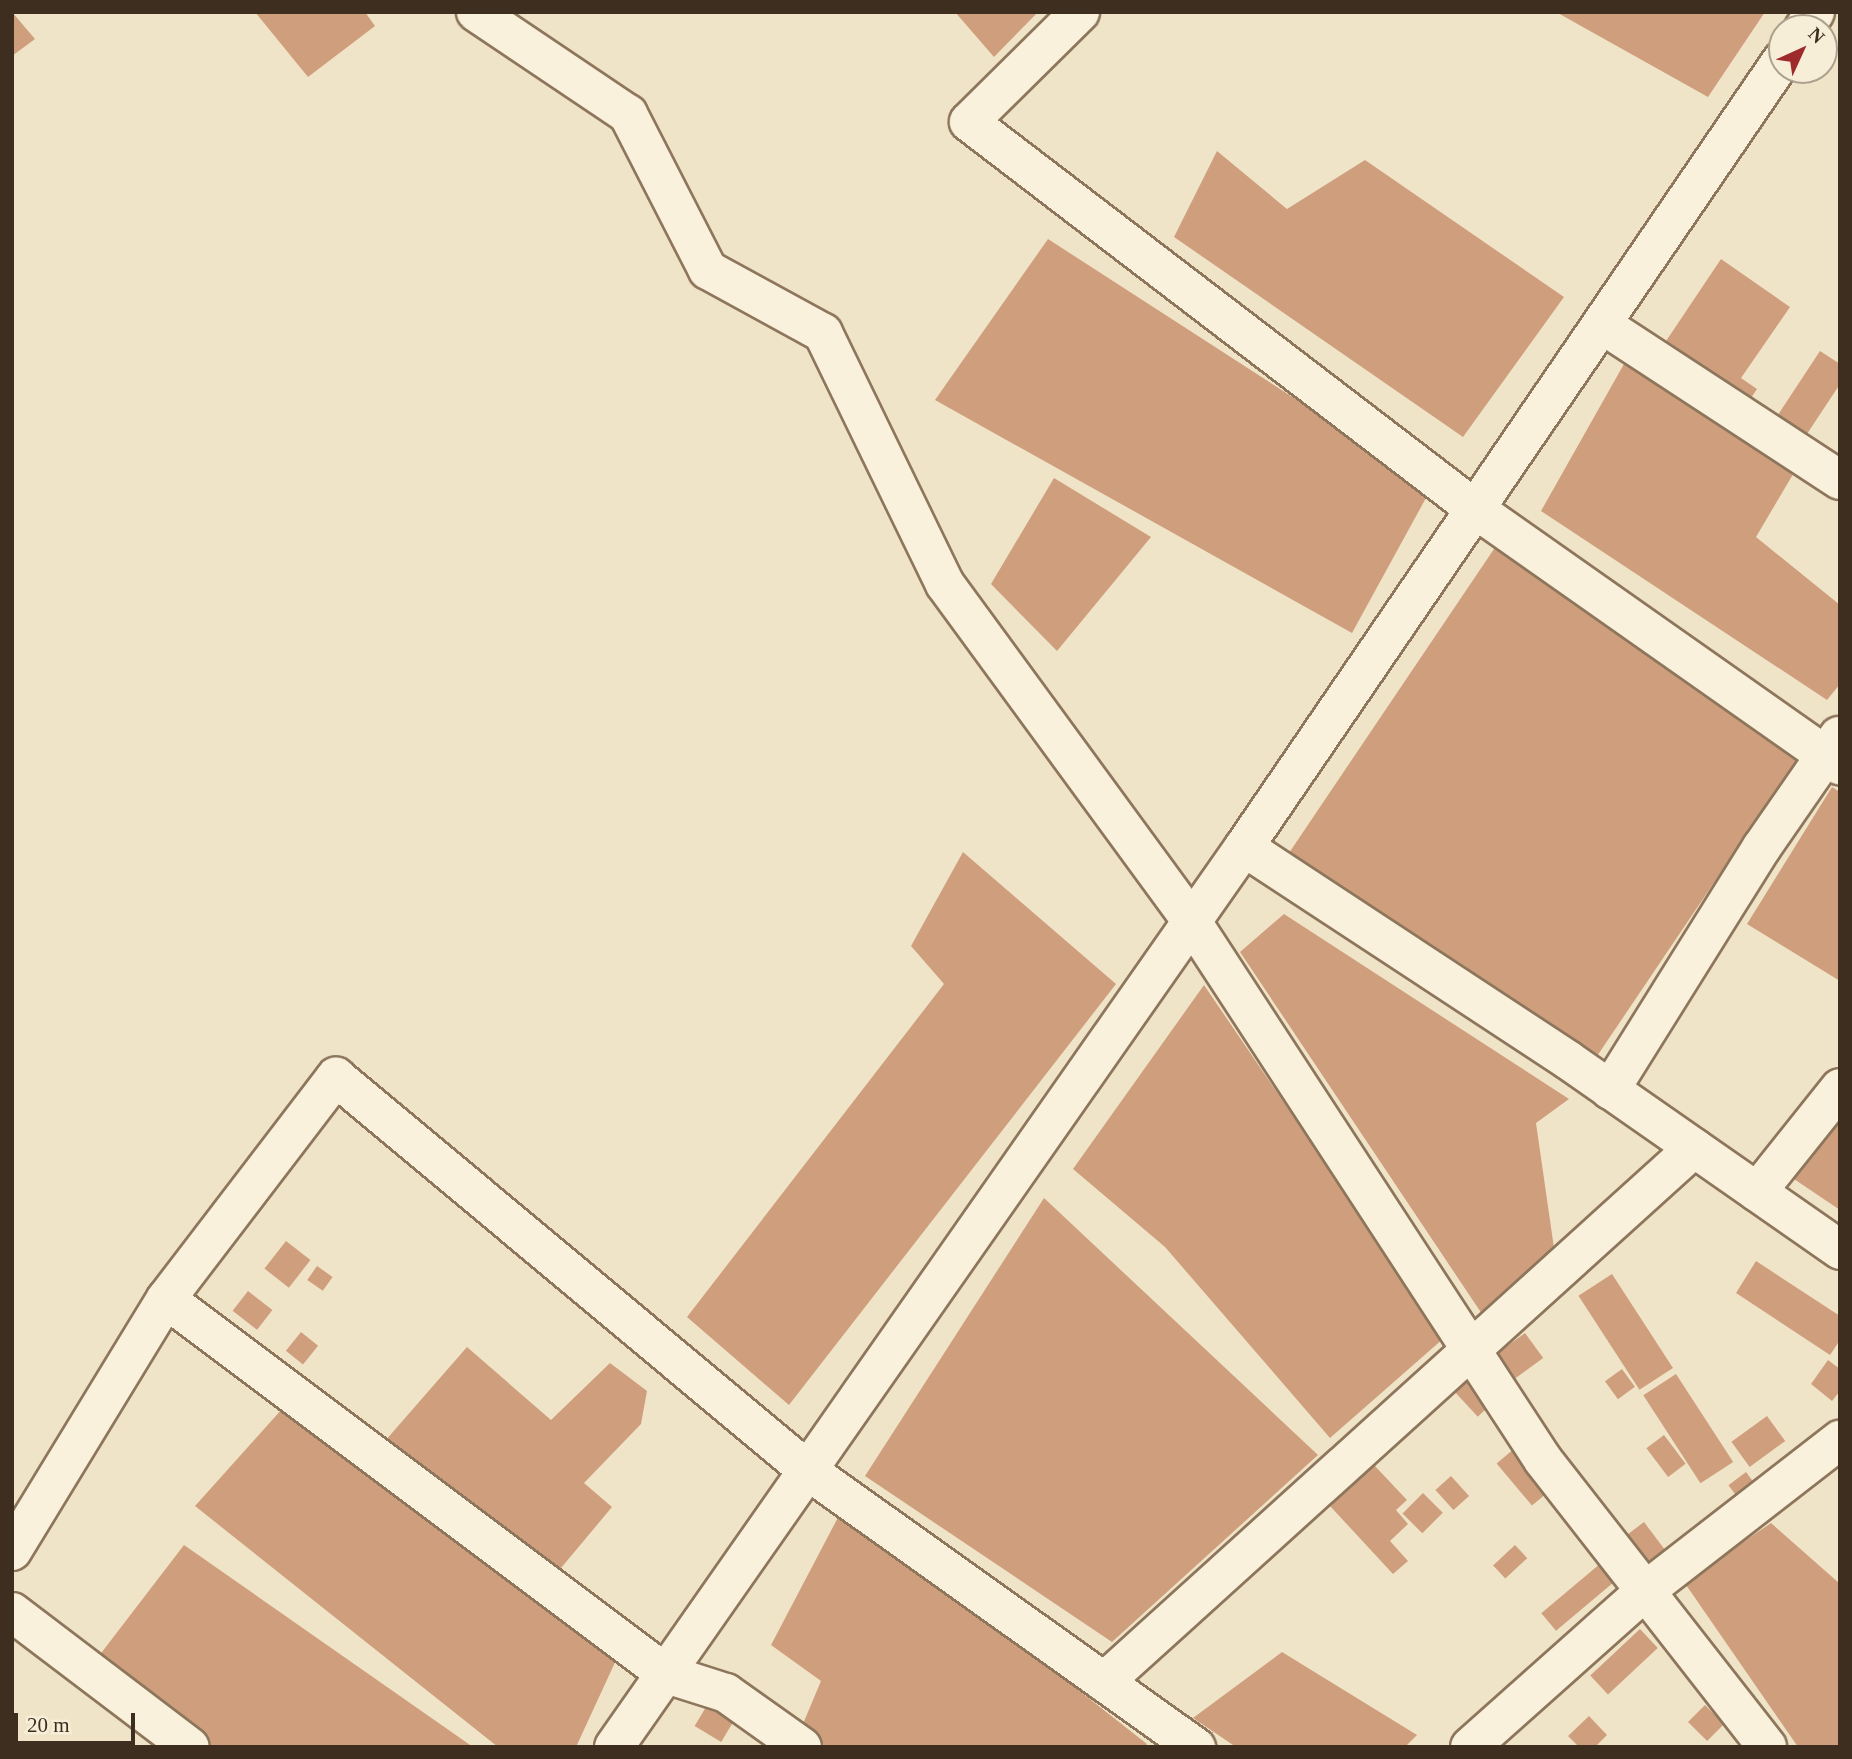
<!DOCTYPE html>
<html>
<head>
<meta charset="utf-8">
<style>
  body { margin:0 }
  #map { position:relative; width:1852px; height:1759px; overflow:hidden; background:#f0e4c8; font-family:"Times New Roman",serif }
  div>[style] { position:absolute }
  .building>* { inset:0; background:#cf9f7d; transform-origin:0 0 }
  .roads { filter:drop-shadow(2px 0 #8d765c) drop-shadow(-2px 0 #8d765c) drop-shadow(0 2px #8d765c) drop-shadow(0 -2px #8d765c) }
  .minor>* { height:38px; margin:-19px; padding:0 19px; transform-origin:19px; border-radius:19px; background:#faf1dc }
  span { translate:-50% -50%; white-space:nowrap; text-align:center; line-height:1.15; -webkit-text-stroke:5px #f7eed8; paint-order:stroke }
  .frame { position:absolute; inset:0; border:14px solid #3d2e20; pointer-events:none }
  .north { position:absolute; left:1768px; top:14px; width:70px; height:70px; box-sizing:border-box; background:#f7eed8; border:2px solid #ada18e; border-radius:50%; rotate:45deg; font-size:19px; font-weight:700; line-height:28px; text-align:center; color:#3d2e20 }
  .north::after { content:''; display:block; margin:auto; width:24px; height:32px; background:#9e2a2b; clip-path:polygon(50% 0,100% 100%,50% 72%,0 100%) }
  .scale { position:absolute; left:14px; top:1713px; width:121px; height:32px; box-sizing:border-box; border:4px solid #3d2e20; border-top:0; padding-left:9px; font-size:21px; line-height:24px; white-space:nowrap; color:#3d2e20; -webkit-text-stroke:5px #f7eed8; paint-order:stroke }
</style>
</head>
<body>
<div id="map">
  <div class="building">
    <i style="clip-path:polygon(12px 12px,35px 39px,12px 56px)"></i>
    <i style="clip-path:polygon(255px 12px,365px 12px,375px 26px,308px 77px)"></i>
    <i style="clip-path:polygon(955px 12px,1038px 12px,994px 57px)"></i>
    <i style="clip-path:polygon(1556px 12px,1765px 12px,1708px 97px)"></i>
    <i style="clip-path:polygon(1217px 151px,1287px 209px,1365px 160px,1564px 297px,1463px 437px,1174px 237px)"></i>
    <i style="clip-path:polygon(1048px 239px,1432px 487px,1352px 633px,935px 400px)"></i>
    <i style="clip-path:polygon(1721px 259px,1790px 307px,1741px 378px,1757px 389px,1741px 413px,1656px 356px)"></i>
    <i style="clip-path:polygon(1633px 348px,1802px 459px,1756px 537px,1840px 605px,1840px 684px,1827px 700px,1541px 511px)"></i>
    <i style="clip-path:polygon(1820px 351px,1840px 364px,1840px 384px,1799px 446px,1770px 427px)"></i>
    <i style="clip-path:polygon(1054px 478px,1151px 537px,1057px 651px,991px 584px)"></i>
    <i style="left:1496px;top:546px;width:369px;height:375px;rotate:34deg"></i>
    <i style="clip-path:polygon(1832px 787px,1840px 792px,1840px 981px,1747px 924px)"></i>
    <i style="clip-path:polygon(963px 852px,1116px 984px,789px 1405px,687px 1317px,944px 984px,911px 946px)"></i>
    <i style="clip-path:polygon(1284px 914px,1569px 1099px,1536px 1123px,1555px 1255px,1482px 1314px,1240px 952px)"></i>
    <i style="clip-path:polygon(1204px 985px,1444px 1338px,1330px 1438px,1165px 1247px,1073px 1169px)"></i>
    <i style="clip-path:polygon(1840px 1116px,1840px 1210px,1791px 1177px)"></i>
    <i style="clip-path:polygon(1044px 1198px,1318px 1455px,1112px 1642px,865px 1476px)"></i>
    <i style="left:286px;top:1241px;width:31px;height:35px;rotate:38deg"></i>
    <i style="clip-path:polygon(1756px 1261px,1840px 1316px,1840px 1340px,1830px 1355px,1736px 1293px)"></i>
    <i style="left:317px;top:1266px;width:19px;height:17px;rotate:35deg"></i>
    <i style="left:1612px;top:1274px;width:112px;height:40px;rotate:57deg"></i>
    <i style="left:248px;top:1291px;width:31px;height:25px;rotate:38deg"></i>
    <i style="left:301px;top:1332px;width:22px;height:24px;rotate:39deg"></i>
    <i style="left:1525px;top:1333px;width:31px;height:39px;rotate:54deg"></i>
    <i style="clip-path:polygon(467px 1347px,551px 1420px,610px 1363px,647px 1391px,641px 1424px,584px 1483px,612px 1507px,551px 1580px,385px 1441px)"></i>
    <i style="clip-path:polygon(1828px 1360px,1840px 1369px,1840px 1391px,1832px 1401px,1811px 1384px)"></i>
    <i style="left:1622px;top:1369px;width:22px;height:21px;rotate:54deg"></i>
    <i style="left:1676px;top:1374px;width:105px;height:39px;rotate:57deg"></i>
    <i style="left:1465px;top:1378px;width:37px;height:17px;rotate:47deg"></i>
    <i style="clip-path:polygon(291px 1399px,618px 1656px,576px 1747px,498px 1747px,195px 1506px)"></i>
    <i style="left:1767px;top:1416px;width:31px;height:44px;rotate:54deg"></i>
    <i style="left:1664px;top:1435px;width:36px;height:22px;rotate:53deg"></i>
    <i style="left:1515px;top:1448px;width:55px;height:24px;rotate:50deg"></i>
    <i style="clip-path:polygon(1374px 1465px,1407px 1500px,1396px 1510px,1408px 1524px,1390px 1541px,1408px 1561px,1393px 1574px,1330px 1506px)"></i>
    <i style="left:1746px;top:1472px;width:26px;height:22px;rotate:53deg"></i>
    <i style="left:1451px;top:1476px;width:27px;height:21px;rotate:48deg"></i>
    <i style="left:1423px;top:1493px;width:28px;height:29px;rotate:45deg"></i>
    <i style="clip-path:polygon(844px 1506px,1147px 1744px,1145px 1747px,827px 1747px,800px 1731px,821px 1681px,771px 1645px)"></i>
    <i style="left:1644px;top:1522px;width:36px;height:26px;rotate:53deg"></i>
    <i style="clip-path:polygon(1771px 1523px,1839px 1583px,1840px 1747px,1798px 1747px,1684px 1582px)"></i>
    <i style="clip-path:polygon(184px 1545px,473px 1747px,207px 1747px,92px 1665px)"></i>
    <i style="left:1515px;top:1545px;width:18px;height:30px;rotate:47deg"></i>
    <i style="left:1601px;top:1563px;width:23px;height:78px;rotate:50deg"></i>
    <i style="left:1640px;top:1629px;width:26px;height:68px;rotate:47deg"></i>
    <i style="clip-path:polygon(1282px 1652px,1417px 1735px,1405px 1747px,1236px 1747px,1193px 1718px)"></i>
    <i style="left:709px;top:1702px;width:31px;height:28px;rotate:31deg"></i>
    <i style="left:1705px;top:1705px;width:27px;height:24px;rotate:45deg"></i>
    <i style="clip-path:polygon(1589px 1716px,1607px 1735px,1595px 1747px,1579px 1747px,1568px 1736px)"></i>
  </div>
  <div class="roads">
    <div class="minor">
      <i style="left:476px;top:12px;width:183px;rotate:33.9deg"></i>
      <i style="left:628px;top:114px;width:175px;rotate:62.9deg"></i>
      <i style="left:708px;top:270px;width:131px;rotate:28.7deg"></i>
      <i style="left:823px;top:333px;width:279px;rotate:64.1deg"></i>
      <i style="left:945px;top:584px;width:419px;rotate:53.8deg"></i>
      <i style="left:1192px;top:922px;width:642px;rotate:56.88deg"></i>
      <i style="left:1543px;top:1460px;width:364px;rotate:52deg"></i>
      <i style="left:1080px;top:12px;width:156px;rotate:135.3deg"></i>
      <i style="left:969px;top:122px;width:637px;rotate:37.41deg"></i>
      <i style="left:1475px;top:509px;width:446px;rotate:35.1deg"></i>
      <i style="left:1804px;top:28px;width:19px;rotate:-55deg"></i>
      <i style="left:1603px;top:325px;width:283px;rotate:33.2deg"></i>
      <i style="left:1244px;top:847px;width:388px;rotate:33.3deg"></i>
      <i style="left:1568px;top:1060px;width:332px;rotate:34.9deg"></i>
      <i style="left:1610px;top:1090px;width:287px;rotate:-58deg"></i>
      <i style="left:1762px;top:847px;width:135px;rotate:-55.3deg"></i>
      <i style="left:1757px;top:1192px;width:133px;rotate:-51.4deg"></i>
      <i style="left:12px;top:1551px;width:295px;rotate:-58.6deg"></i>
      <i style="left:12px;top:1612px;width:223px;rotate:37.2deg"></i>
      <i style="left:1104px;top:1682px;width:796px;rotate:-42.15deg"></i>
      <i style="left:614px;top:1747px;width:1099px;rotate:-55.01deg"></i>
      <i style="left:1244px;top:847px;width:953px;rotate:-55.64deg"></i>
      <i style="left:802px;top:1747px;width:93px;rotate:-144.6deg"></i>
      <i style="left:726px;top:1693px;width:63px;rotate:-162.4deg"></i>
      <i style="left:666px;top:1674px;width:625px;rotate:-143.13deg"></i>
      <i style="left:166px;top:1299px;width:280px;rotate:-52.6deg"></i>
      <i style="left:336px;top:1077px;width:613px;rotate:39.84deg"></i>
      <i style="left:807px;top:1470px;width:478px;rotate:35.5deg"></i>
      <i style="left:1470px;top:1747px;width:234px;rotate:-41.7deg"></i>
      <i style="left:1645px;top:1591px;width:247px;rotate:-37.8deg"></i>
    </div>
  </div>
  <div class="frame"></div>
  <div class="north">N</div>
  <div class="scale">20 m</div>
</div>
</body>
</html>
